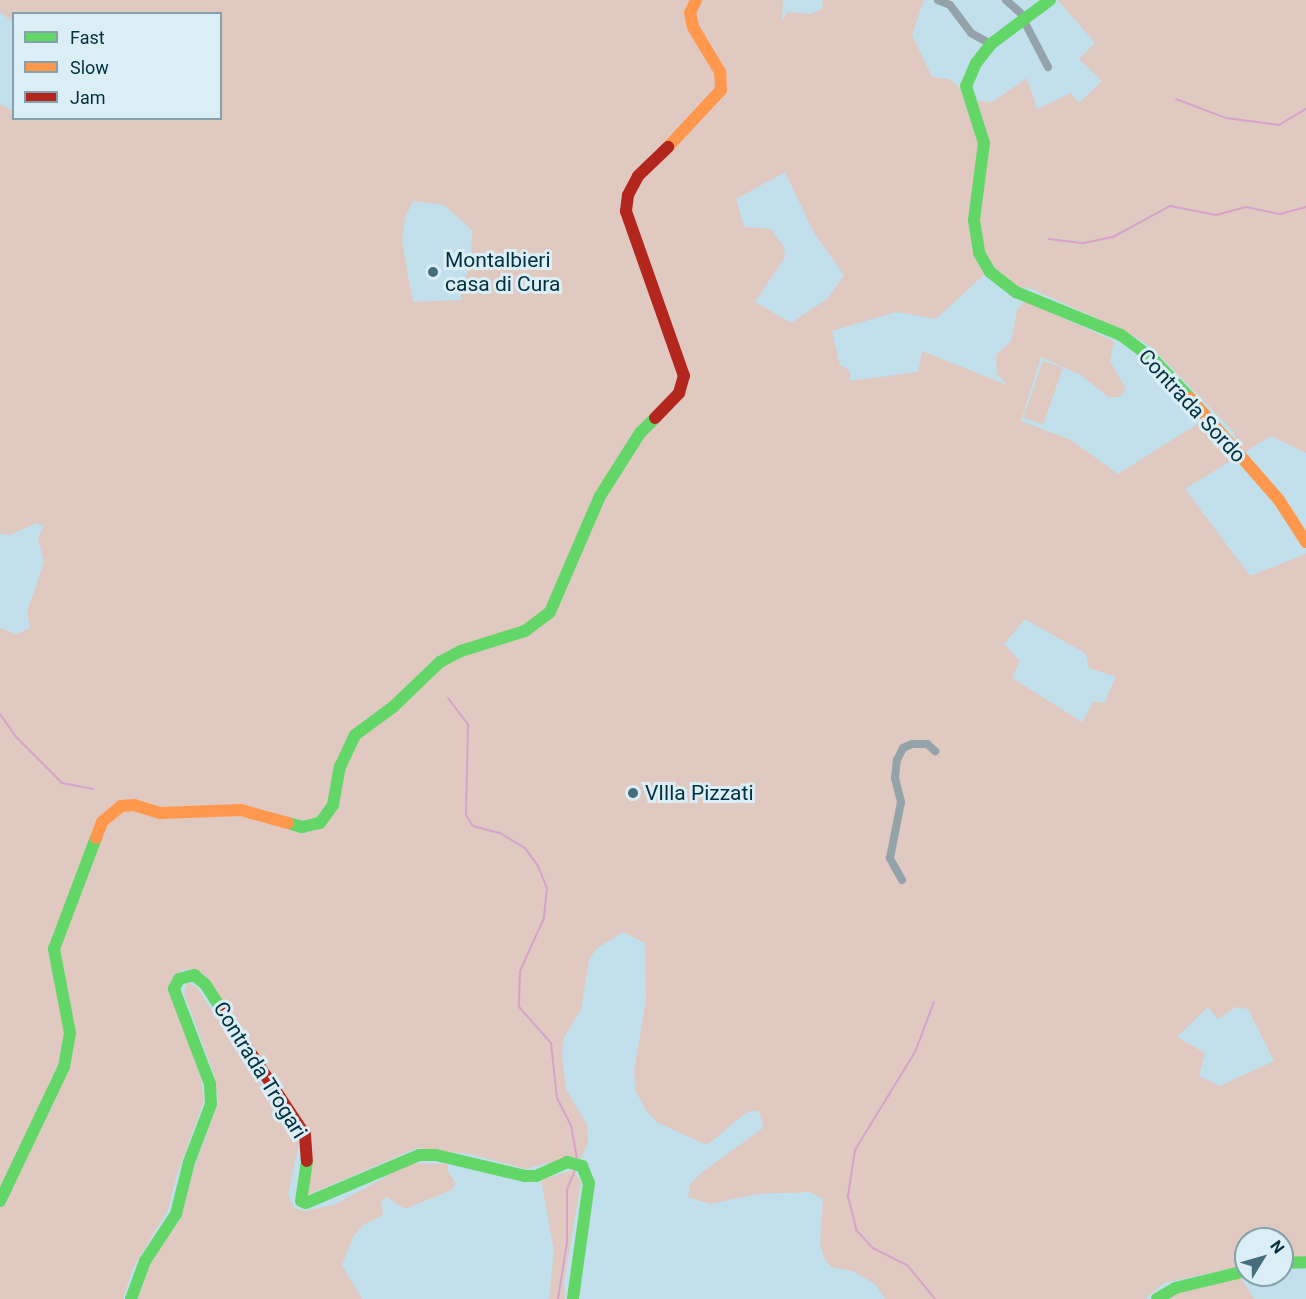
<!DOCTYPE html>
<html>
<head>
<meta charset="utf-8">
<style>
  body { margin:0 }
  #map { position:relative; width:1306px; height:1299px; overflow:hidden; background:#c2dfec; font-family:Roboto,sans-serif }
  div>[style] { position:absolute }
  .green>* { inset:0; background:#dfc9c1; transform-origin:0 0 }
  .stream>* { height:2px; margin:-1px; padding:0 1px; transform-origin:1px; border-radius:1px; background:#d6a2ca }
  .street>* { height:8px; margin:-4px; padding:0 4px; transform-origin:4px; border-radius:4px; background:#93a3a9 }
  .fast>* { height:12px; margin:-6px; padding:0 6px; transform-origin:6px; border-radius:6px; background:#63d668 }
  .slow>* { height:12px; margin:-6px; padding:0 6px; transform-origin:6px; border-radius:6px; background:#ff974d }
  .jam>* { height:12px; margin:-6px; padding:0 6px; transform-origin:6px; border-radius:6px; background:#b3261e }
  .dots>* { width:16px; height:16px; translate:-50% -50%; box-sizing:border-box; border:3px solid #dceef5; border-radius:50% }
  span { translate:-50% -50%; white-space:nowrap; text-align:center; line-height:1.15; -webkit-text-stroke:6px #dceef5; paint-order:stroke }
  .poi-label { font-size:21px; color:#01303e }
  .left { translate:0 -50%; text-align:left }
  .street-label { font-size:21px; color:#01303e }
  .legend { position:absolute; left:12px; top:12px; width:210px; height:108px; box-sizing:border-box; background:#dceef5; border:2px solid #84a2ac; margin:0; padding:8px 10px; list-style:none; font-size:18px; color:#01303e }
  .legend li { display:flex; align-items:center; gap:12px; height:30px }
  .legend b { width:30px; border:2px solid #84a2ac }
  .north { position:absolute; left:1234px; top:1227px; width:60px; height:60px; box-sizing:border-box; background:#dceef5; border:2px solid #84a2ac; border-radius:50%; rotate:53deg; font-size:16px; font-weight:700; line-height:24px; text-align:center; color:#01303e }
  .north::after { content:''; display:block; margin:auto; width:21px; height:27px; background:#456d7b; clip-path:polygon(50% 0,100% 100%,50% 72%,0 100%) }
</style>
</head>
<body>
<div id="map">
  <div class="green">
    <i style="clip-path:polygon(evenodd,0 0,783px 0,782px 21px,788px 12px,810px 14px,822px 9px,823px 0,924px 0,912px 35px,932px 77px,949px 79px,976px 101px,992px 102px,1027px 78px,1037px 109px,1071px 93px,1079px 103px,1102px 81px,1079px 59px,1095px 43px,1058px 0,1306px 0,1306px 453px,1271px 436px,1185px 489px,1250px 576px,1306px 554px,1306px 1259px,1282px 1260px,1282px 1239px,1246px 1239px,1246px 1266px,1241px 1278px,1254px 1299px,1160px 1299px,1238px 1267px,1164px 1283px,1145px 1299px,885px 1299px,875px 1284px,852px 1271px,831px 1267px,824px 1258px,820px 1244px,823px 1199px,810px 1192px,757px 1194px,710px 1204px,688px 1197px,690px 1184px,700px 1174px,763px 1128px,761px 1118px,758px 1110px,747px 1112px,707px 1145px,658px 1123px,648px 1113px,636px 1092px,634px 1070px,646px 1000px,645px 943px,623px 932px,596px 949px,589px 960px,581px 1010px,564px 1037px,562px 1055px,566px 1089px,587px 1125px,588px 1143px,581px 1159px,571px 1157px,526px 1169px,470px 1154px,417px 1148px,303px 1197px,312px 1138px,206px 976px,195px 969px,181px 970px,169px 987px,201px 1078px,204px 1101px,176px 1177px,168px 1210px,133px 1268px,123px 1299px,0 1299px,0 628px,16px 634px,30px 628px,27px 612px,44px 562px,38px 538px,44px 526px,36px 523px,10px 535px,0 534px,0 104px,13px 111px,14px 118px,220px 118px,220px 14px,14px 14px,13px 22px,0 12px,0 0,785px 172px,814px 233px,844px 275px,828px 298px,791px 323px,755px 302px,785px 257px,784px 247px,771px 229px,744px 227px,736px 199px,785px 172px,0 0,413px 201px,444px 205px,472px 230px,471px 264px,461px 288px,461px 300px,413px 302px,402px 242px,405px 218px,413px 201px,0 0,988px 271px,1009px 291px,1027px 287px,1121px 329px,1150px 346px,1234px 432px,1238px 454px,1205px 419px,1118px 474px,1071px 440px,1021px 421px,1041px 357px,1081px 375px,1108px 397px,1120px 397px,1126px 389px,1110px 361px,1114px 341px,1025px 301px,1017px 310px,1011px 341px,996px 355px,997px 374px,1007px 385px,922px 351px,918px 372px,850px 381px,850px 371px,840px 365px,832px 331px,896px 312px,936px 319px,988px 271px,0 0,1025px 619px,1086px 654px,1089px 668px,1116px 677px,1104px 703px,1094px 701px,1082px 722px,1012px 678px,1020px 661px,1004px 644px,1025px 619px,0 0,1208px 1007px,1218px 1019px,1236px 1007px,1248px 1009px,1274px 1061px,1220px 1086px,1199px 1076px,1205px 1053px,1177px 1037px,1208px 1007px)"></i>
    <i style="left:1043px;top:361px;width:21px;height:60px;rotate:19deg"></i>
    <i style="clip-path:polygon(187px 983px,196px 986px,299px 1143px,288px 1194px,294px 1208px,305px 1211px,334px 1205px,411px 1163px,448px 1164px,448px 1172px,456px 1184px,452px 1190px,405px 1209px,387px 1197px,381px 1201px,383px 1215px,363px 1225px,353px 1237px,342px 1265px,362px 1299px,138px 1299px,151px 1262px,179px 1221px,189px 1182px,218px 1103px,214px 1074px,184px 993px)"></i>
    <i style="clip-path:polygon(573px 1170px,581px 1182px,564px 1282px,565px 1299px,549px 1299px,554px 1251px,541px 1180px)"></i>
  </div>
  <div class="stream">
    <i style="left:1176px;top:99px;width:53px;rotate:20.8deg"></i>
    <i style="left:1226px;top:118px;width:53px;rotate:7.5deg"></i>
    <i style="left:1279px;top:125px;width:31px;rotate:-31deg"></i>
    <i style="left:1049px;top:239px;width:35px;rotate:7deg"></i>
    <i style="left:1084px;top:243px;width:30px;rotate:-12deg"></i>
    <i style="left:1113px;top:237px;width:65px;rotate:-28.5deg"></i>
    <i style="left:1170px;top:206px;width:47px;rotate:11.1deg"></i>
    <i style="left:1216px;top:215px;width:31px;rotate:-15deg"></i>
    <i style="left:1246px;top:207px;width:35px;rotate:12deg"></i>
    <i style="left:1280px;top:214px;width:27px;rotate:-15deg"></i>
    <i style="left:448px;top:698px;width:34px;rotate:53deg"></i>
    <i style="left:468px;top:725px;width:90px;rotate:91.3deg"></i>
    <i style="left:466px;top:815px;width:13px;rotate:58deg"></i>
    <i style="left:473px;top:826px;width:28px;rotate:15deg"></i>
    <i style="left:500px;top:833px;width:29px;rotate:31deg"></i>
    <i style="left:525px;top:848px;width:22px;rotate:54deg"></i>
    <i style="left:538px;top:866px;width:24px;rotate:68deg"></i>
    <i style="left:547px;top:888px;width:30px;rotate:96deg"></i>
    <i style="left:544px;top:918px;width:58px;rotate:114.4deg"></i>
    <i style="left:520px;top:971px;width:36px;rotate:92deg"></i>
    <i style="left:519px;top:1007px;width:48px;rotate:48.4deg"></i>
    <i style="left:551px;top:1043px;width:55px;rotate:83.8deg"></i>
    <i style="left:557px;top:1098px;width:30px;rotate:63deg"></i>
    <i style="left:571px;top:1125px;width:35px;rotate:80deg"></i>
    <i style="left:0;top:714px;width:29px;rotate:55deg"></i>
    <i style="left:17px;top:738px;width:64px;rotate:45deg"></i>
    <i style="left:62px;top:783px;width:32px;rotate:11deg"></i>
    <i style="left:934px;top:1002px;width:53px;rotate:110.8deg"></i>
    <i style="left:915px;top:1052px;width:115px;rotate:121.5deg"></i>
    <i style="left:855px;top:1150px;width:47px;rotate:98.7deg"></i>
    <i style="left:848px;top:1196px;width:36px;rotate:76deg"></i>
    <i style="left:857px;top:1231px;width:23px;rotate:47deg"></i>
    <i style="left:873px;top:1248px;width:39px;rotate:27deg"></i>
    <i style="left:908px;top:1266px;width:43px;rotate:50.7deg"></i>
    <i style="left:558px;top:1299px;width:58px;rotate:-81deg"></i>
    <i style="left:567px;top:1242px;width:52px;rotate:-90deg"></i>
    <i style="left:567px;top:1190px;width:22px;rotate:-68deg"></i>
  </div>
  <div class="street">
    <i style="left:938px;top:0;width:13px;rotate:23deg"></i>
    <i style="left:950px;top:5px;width:35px;rotate:53deg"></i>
    <i style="left:971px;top:33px;width:23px;rotate:29deg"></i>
    <i style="left:1006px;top:0;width:28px;rotate:42deg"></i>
    <i style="left:1024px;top:21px;width:52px;rotate:62.4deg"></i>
    <i style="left:902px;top:880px;width:25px;rotate:-119deg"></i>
    <i style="left:890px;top:858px;width:57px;rotate:-78.9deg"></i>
    <i style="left:901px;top:802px;width:25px;rotate:-104deg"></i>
    <i style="left:895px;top:778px;width:18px;rotate:-84deg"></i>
    <i style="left:897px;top:760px;width:13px;rotate:-63deg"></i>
    <i style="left:903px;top:748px;width:10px;rotate:-24deg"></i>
    <i style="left:912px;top:744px;width:15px"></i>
    <i style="left:927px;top:744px;width:11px;rotate:41deg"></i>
  </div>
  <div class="fast">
    <i style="left:1050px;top:0;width:74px;rotate:143.3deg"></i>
    <i style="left:991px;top:44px;width:24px;rotate:128deg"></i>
    <i style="left:976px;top:63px;width:25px;rotate:113deg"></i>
    <i style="left:966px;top:86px;width:60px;rotate:72.5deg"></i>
    <i style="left:984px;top:143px;width:78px;rotate:97.4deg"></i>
    <i style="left:974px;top:220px;width:33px;rotate:81deg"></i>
    <i style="left:979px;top:253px;width:22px;rotate:60deg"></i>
    <i style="left:990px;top:272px;width:33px;rotate:38deg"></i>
    <i style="left:1016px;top:292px;width:113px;rotate:22.3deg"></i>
    <i style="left:1121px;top:335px;width:39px;rotate:37deg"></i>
    <i style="left:1152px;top:358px;width:55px;rotate:46.5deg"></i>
    <i style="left:288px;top:823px;width:15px;rotate:16deg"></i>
    <i style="left:302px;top:827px;width:18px;rotate:-13deg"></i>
    <i style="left:320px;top:823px;width:22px;rotate:-54deg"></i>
    <i style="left:333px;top:805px;width:39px;rotate:-80deg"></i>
    <i style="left:340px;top:767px;width:35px;rotate:-65deg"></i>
    <i style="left:355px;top:735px;width:47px;rotate:-36.4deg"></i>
    <i style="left:393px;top:707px;width:65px;rotate:-43.8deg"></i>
    <i style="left:440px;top:662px;width:24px;rotate:-28deg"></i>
    <i style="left:461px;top:651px;width:67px;rotate:-17.4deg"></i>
    <i style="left:525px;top:631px;width:31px;rotate:-37deg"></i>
    <i style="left:550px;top:612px;width:126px;rotate:-66.7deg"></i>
    <i style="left:600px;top:496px;width:75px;rotate:-57.6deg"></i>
    <i style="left:640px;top:433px;width:21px;rotate:-45deg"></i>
    <i style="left:307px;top:1161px;width:40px;rotate:98.5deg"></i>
    <i style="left:301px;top:1201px;width:5px;rotate:22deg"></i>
    <i style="left:306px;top:1203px;width:123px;rotate:-23deg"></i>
    <i style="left:419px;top:1155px;width:17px"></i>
    <i style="left:436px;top:1155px;width:91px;rotate:13.3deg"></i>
    <i style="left:525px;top:1176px;width:11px"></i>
    <i style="left:536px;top:1176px;width:34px;rotate:-24deg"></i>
    <i style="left:567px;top:1162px;width:16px;rotate:15deg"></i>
    <i style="left:582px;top:1166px;width:18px;rotate:68deg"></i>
    <i style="left:589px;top:1183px;width:117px;rotate:97.9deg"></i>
    <i style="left:0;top:1201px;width:148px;rotate:-64.5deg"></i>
    <i style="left:64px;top:1067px;width:35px;rotate:-80deg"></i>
    <i style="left:70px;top:1033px;width:86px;rotate:-100.8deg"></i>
    <i style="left:54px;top:949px;width:119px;rotate:-69.3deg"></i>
    <i style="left:1282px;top:1263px;width:24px;rotate:-2deg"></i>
    <i style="left:131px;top:1299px;width:40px;rotate:-69.8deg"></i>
    <i style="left:145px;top:1261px;width:56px;rotate:-56.6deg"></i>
    <i style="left:176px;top:1214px;width:54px;rotate:-76deg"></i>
    <i style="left:189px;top:1162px;width:62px;rotate:-69.2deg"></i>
    <i style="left:211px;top:1104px;width:20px;rotate:-93deg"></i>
    <i style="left:210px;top:1084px;width:102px;rotate:-110.8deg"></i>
    <i style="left:174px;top:989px;width:11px;rotate:-63deg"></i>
    <i style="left:179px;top:979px;width:16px;rotate:-15deg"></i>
    <i style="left:194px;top:975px;width:14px;rotate:39deg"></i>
    <i style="left:205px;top:984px;width:35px;rotate:57deg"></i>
    <i style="left:1157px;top:1299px;width:21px;rotate:-31deg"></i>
    <i style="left:1175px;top:1288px;width:73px;rotate:-13.5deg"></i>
  </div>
  <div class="slow">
    <i style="left:668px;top:147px;width:78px;rotate:-47.1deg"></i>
    <i style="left:721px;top:90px;width:18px;rotate:-93deg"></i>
    <i style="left:720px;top:72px;width:52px;rotate:-121deg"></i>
    <i style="left:693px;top:27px;width:14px;rotate:-102deg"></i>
    <i style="left:690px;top:13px;width:14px;rotate:-65deg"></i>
    <i style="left:1190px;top:398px;width:135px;rotate:48.9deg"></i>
    <i style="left:1279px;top:500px;width:50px;rotate:57.3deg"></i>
    <i style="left:96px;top:838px;width:17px;rotate:-69deg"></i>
    <i style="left:102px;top:822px;width:25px;rotate:-40deg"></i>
    <i style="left:121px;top:806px;width:13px;rotate:-4deg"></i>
    <i style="left:134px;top:805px;width:28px;rotate:17deg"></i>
    <i style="left:161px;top:813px;width:80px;rotate:-2.1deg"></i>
    <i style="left:241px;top:810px;width:49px;rotate:15.5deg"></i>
  </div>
  <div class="jam">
    <i style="left:655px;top:418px;width:35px;rotate:-46deg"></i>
    <i style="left:679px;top:393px;width:18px;rotate:-74deg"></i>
    <i style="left:684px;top:376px;width:175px;rotate:-109.4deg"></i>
    <i style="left:626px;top:211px;width:16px;rotate:-83deg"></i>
    <i style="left:628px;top:195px;width:21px;rotate:-62deg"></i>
    <i style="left:638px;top:176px;width:42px;rotate:-44deg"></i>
    <i style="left:224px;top:1013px;width:146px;rotate:56.4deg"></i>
    <i style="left:305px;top:1135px;width:26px;rotate:86deg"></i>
  </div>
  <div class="dots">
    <i style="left:433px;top:272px;background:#456d7b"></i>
    <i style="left:633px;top:793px;background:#456d7b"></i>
  </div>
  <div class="poi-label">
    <span class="left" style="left:445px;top:272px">Montalbieri<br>casa di Cura</span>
    <span class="left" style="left:645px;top:793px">VIlla Pizzati</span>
  </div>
  <div class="street-label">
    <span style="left:1192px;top:406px;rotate:47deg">Contrada Sordo</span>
    <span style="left:260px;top:1070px;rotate:58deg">Contrada Trogari</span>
  </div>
  <ul class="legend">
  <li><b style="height:8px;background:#63d668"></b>Fast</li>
  <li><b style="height:8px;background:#ff974d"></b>Slow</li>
  <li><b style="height:8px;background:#b3261e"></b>Jam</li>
  </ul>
  <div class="north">N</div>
</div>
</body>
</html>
